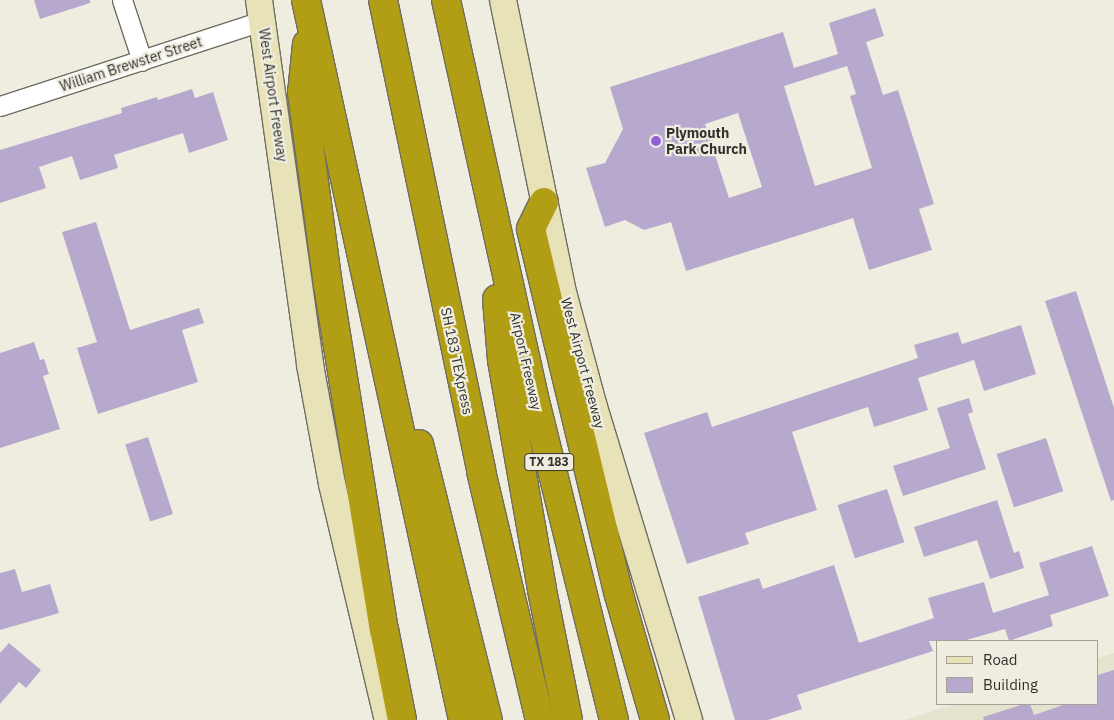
<!DOCTYPE html>
<html>
<head>
<meta charset="utf-8">
<style>
  body { margin:0 }
  #map { position:relative; width:1114px; height:720px; overflow:hidden; background:#efede0; font-family:"IBM Plex Sans",sans-serif }
  div>[style] { position:absolute }
  .built>* { inset:0; background:#e5e2ce }
  .building>* { inset:0; background:#b7a9ce; transform-origin:0 0 }
  .roads { filter:drop-shadow(1px 0 #6e6d62) drop-shadow(-1px 0 #6e6d62) drop-shadow(0 1px #6e6d62) drop-shadow(0 -1px #6e6d62) }
  .minor>* { height:19px; margin:-9.5px; padding:0 9.5px; transform-origin:9.5px; border-radius:9.5px; background:#fff }
  .secondary>* { height:26px; margin:-13px; padding:0 13px; transform-origin:13px; border-radius:13px; background:#e8e2b9 }
  .motorway>* { height:28px; margin:-14px; padding:0 14px; transform-origin:14px; border-radius:14px; background:#b29e15 }
  .dots>* { width:14px; height:14px; translate:-50% -50%; box-sizing:border-box; border:2px solid #efede0; border-radius:50% }
  span { translate:-50% -50%; white-space:nowrap; text-align:center; line-height:1.15; -webkit-text-stroke:4.5px #efede0; paint-order:stroke }
  .shield-label span { padding:1px 4px; background:#efede0; border:1px solid; border-radius:4px; -webkit-text-stroke-width:0 }
  .shield-label { font-size:12px; color:#32322d; font-weight:700 }
  .street-label { font-size:14px; color:#32322d }
  .poi-label { font-size:14px; color:#32322d; font-weight:700 }
  .left { translate:0 -50%; text-align:left }
  .legend { position:absolute; left:936px; top:640px; width:162px; height:65px; box-sizing:border-box; background:#efede0; border:1px solid #a3a298; margin:0; padding:6px 9px; list-style:none; font-size:15px; color:#32322d }
  .legend li { display:flex; align-items:center; gap:10px; height:25px }
  .legend b { width:25px; border:1px solid #a3a298 }
</style>
</head>
<body>
<div id="map">
  <div class="built">
    <i style="clip-path:polygon(1114px 653px,1114px 720px,905px 720px,956px 704px,1098px 704px,1098px 658px)"></i>
  </div>
  <div class="building">
    <i style="clip-path:polygon(34px 0,90px 0,90px 3px,40px 19px)"></i>
    <i style="clip-path:polygon(evenodd,875px 8px,884px 36px,866px 42px,883px 95px,898px 90px,934px 204px,919px 209px,932px 250px,869px 270px,853px 218px,686px 271px,671px 222px,644px 230px,625px 220px,605px 227px,586px 168px,605px 163px,623px 129px,610px 87px,783px 32px,794px 68px,838px 54px,829px 23px,875px 8px,847px 66px,856px 94px,850px 96px,872px 168px,815px 186px,784px 86px,847px 66px,875px 8px,738px 113px,762px 187px,729px 198px,705px 124px,738px 113px)"></i>
    <i style="clip-path:polygon(192px 89px,195px 98px,213px 92px,228px 140px,189px 153px,183px 133px,114px 155px,118px 168px,80px 180px,72px 156px,39px 167px,46px 188px,0 203px,0 150px,122px 113px,121px 108px,157px 97px,158px 100px)"></i>
    <i style="clip-path:polygon(96px 222px,130px 330px,199px 308px,204px 323px,182px 330px,198px 382px,98px 414px,77px 348px,97px 342px,62px 232px)"></i>
    <i style="clip-path:polygon(1076px 291px,1114px 408px,1114px 500px,1111px 501px,1045px 301px)"></i>
    <i style="clip-path:polygon(1021px 325px,1036px 374px,984px 391px,974px 360px,918px 378px,928px 410px,874px 427px,868px 407px,792px 432px,817px 510px,745px 533px,749px 544px,687px 564px,644px 433px,707px 412px,712px 427px,918px 358px,914px 345px,958px 332px,962px 344px)"></i>
    <i style="clip-path:polygon(34px 342px,40px 360px,44px 359px,49px 374px,43px 376px,60px 429px,0 448px,0 353px)"></i>
    <i style="clip-path:polygon(969px 398px,973px 412px,968px 414px,986px 469px,903px 496px,893px 466px,950px 448px,937px 408px)"></i>
    <i style="left:148px;top:437px;width:81px;height:24px;rotate:72deg"></i>
    <i style="left:1046px;top:438px;width:56px;height:52px;rotate:72deg"></i>
    <i style="left:887px;top:489px;width:56px;height:52px;rotate:72deg"></i>
    <i style="clip-path:polygon(997px 500px,1014px 553px,1019px 551px,1024px 568px,990px 579px,977px 540px,924px 557px,914px 527px)"></i>
    <i style="clip-path:polygon(1092px 546px,1109px 596px,1050px 615px,1053px 626px,1009px 641px,1005px 629px,963px 641px,929px 641px,933px 651px,797px 695px,802px 709px,768px 720px,735px 720px,698px 597px,759px 578px,763px 589px,834px 565px,859px 643px,934px 618px,928px 598px,984px 582px,993px 613px,1049px 595px,1039px 563px)"></i>
    <i style="clip-path:polygon(15px 569px,22px 592px,50px 584px,59px 613px,0 630px,0 573px)"></i>
    <i style="clip-path:polygon(9px 643px,41px 670px,26px 688px,19px 682px,0 704px,0 653px)"></i>
    <i style="clip-path:polygon(1114px 670px,1114px 720px,984px 720px,983px 717px,1024px 704px,1030px 704px,1034px 715px,1066px 704px,1098px 704px,1098px 675px)"></i>
  </div>
  <div class="roads">
    <div class="minor">
      <i style="left:122px;top:0;width:64px;rotate:71.8deg"></i>
      <i style="left:0;top:106px;width:275px;rotate:-18deg"></i>
    </div>
    <div class="secondary">
      <i style="left:259px;top:0;width:369px;rotate:82deg"></i>
      <i style="left:310px;top:365px;width:121px;rotate:79.5deg"></i>
      <i style="left:332px;top:484px;width:243px;rotate:76.7deg"></i>
      <i style="left:503px;top:0;width:302px;rotate:78.4deg"></i>
      <i style="left:564px;top:296px;width:115px;rotate:74.9deg"></i>
      <i style="left:594px;top:407px;width:327px;rotate:73.1deg"></i>
    </div>
    <div class="motorway">
      <i style="left:306px;top:0;width:737px;rotate:77.7deg"></i>
      <i style="left:383px;top:0;width:481px;rotate:78.2deg"></i>
      <i style="left:481px;top:471px;width:256px;rotate:76.7deg"></i>
      <i style="left:446px;top:0;width:407px;rotate:77.5deg"></i>
      <i style="left:534px;top:397px;width:333px;rotate:76.1deg"></i>
      <i style="left:307px;top:44px;width:49px;rotate:95.8deg"></i>
      <i style="left:302px;top:93px;width:194px;rotate:82.3deg"></i>
      <i style="left:328px;top:285px;width:349px;rotate:80.8deg"></i>
      <i style="left:384px;top:629px;width:93px;rotate:78.8deg"></i>
      <i style="left:544px;top:202px;width:30px;rotate:116deg"></i>
      <i style="left:531px;top:229px;width:376px;rotate:76.5deg"></i>
      <i style="left:619px;top:595px;width:130px;rotate:73.9deg"></i>
      <i style="left:497px;top:299px;width:61px;rotate:85.3deg"></i>
      <i style="left:502px;top:360px;width:233px;rotate:80.1deg"></i>
      <i style="left:542px;top:590px;width:133px;rotate:78.7deg"></i>
      <i style="left:419px;top:444px;width:284px;rotate:76deg"></i>
    </div>
  </div>
  <div class="dots">
    <i style="left:656px;top:141px;background:#955fd7"></i>
  </div>
  <div class="shield-label">
    <span style="left:549px;top:462px">TX 183</span>
  </div>
  <div class="street-label">
    <span style="left:131px;top:64px;rotate:-18deg">William Brewster Street</span>
    <span style="left:273px;top:95px;rotate:82deg">West Airport Freeway</span>
    <span style="left:457px;top:361px;rotate:78deg">SH 183 TEXpress</span>
    <span style="left:526px;top:361px;rotate:77deg">Airport Freeway</span>
    <span style="left:583px;top:363px;rotate:75deg">West Airport Freeway</span>
  </div>
  <div class="poi-label">
    <span class="left" style="left:666px;top:141px">Plymouth<br>Park Church</span>
  </div>
  <ul class="legend">
  <li><b style="height:6px;background:#e8e2b9"></b>Road</li>
  <li><b style="height:14px;background:#b7a9ce"></b>Building</li>
  </ul>
</div>
</body>
</html>
